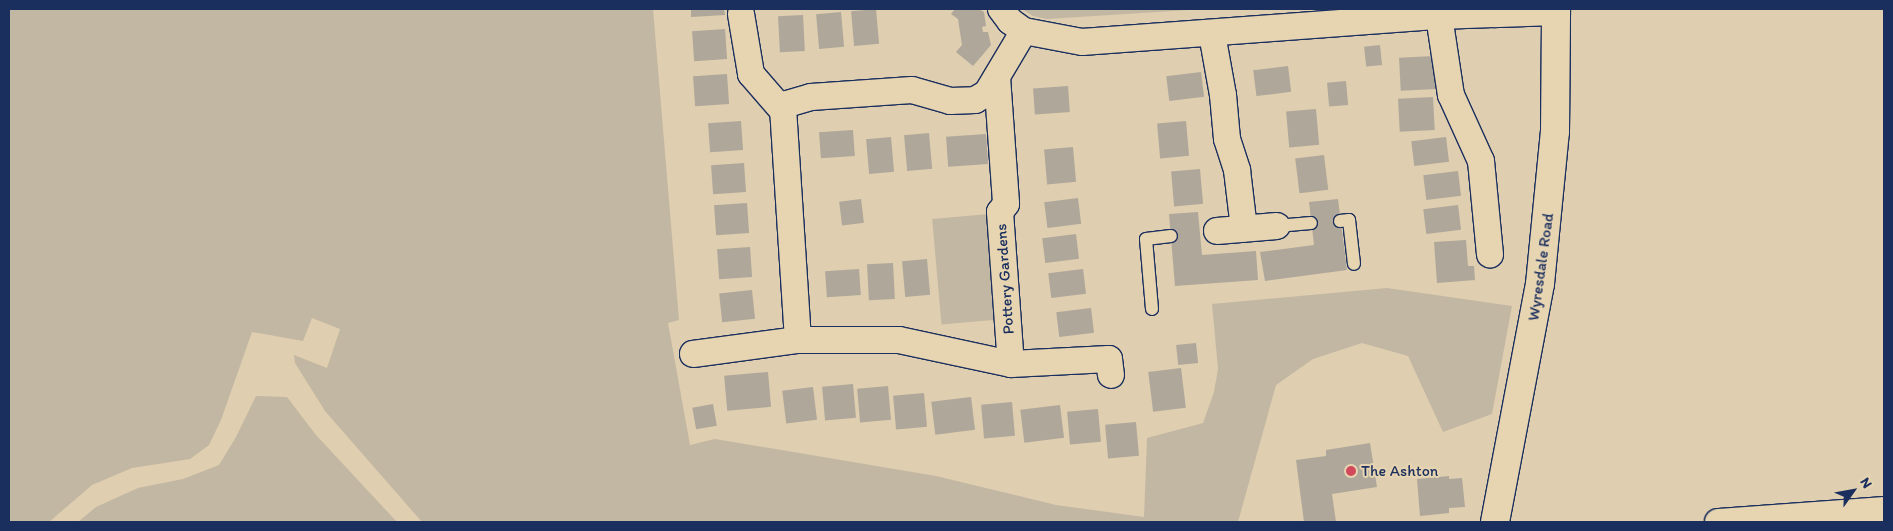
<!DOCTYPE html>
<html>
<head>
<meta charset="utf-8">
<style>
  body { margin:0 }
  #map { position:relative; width:1893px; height:531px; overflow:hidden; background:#dfceaf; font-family:Itim,sans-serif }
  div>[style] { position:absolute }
  .green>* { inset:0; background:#c2b7a3; transform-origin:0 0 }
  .building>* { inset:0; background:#aea79a; transform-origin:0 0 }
  .roads { filter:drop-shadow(1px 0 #1b2f5e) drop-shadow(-1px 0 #1b2f5e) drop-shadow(0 1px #1b2f5e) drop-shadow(0 -1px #1b2f5e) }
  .lane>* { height:12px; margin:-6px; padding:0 6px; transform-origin:6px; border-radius:6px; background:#e7d5b2 }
  .street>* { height:26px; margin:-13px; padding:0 13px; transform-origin:13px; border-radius:13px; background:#e7d5b2 }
  .secondary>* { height:28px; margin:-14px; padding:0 14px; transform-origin:14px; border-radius:14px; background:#e7d5b2 }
  .dots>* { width:14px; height:14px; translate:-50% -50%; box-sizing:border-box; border:2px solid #e7d5b2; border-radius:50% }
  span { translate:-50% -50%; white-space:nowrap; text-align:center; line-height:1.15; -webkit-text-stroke:4px #e7d5b2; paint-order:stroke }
  .street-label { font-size:16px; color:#1b2f5e }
  .poi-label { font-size:16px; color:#1b2f5e }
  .left { translate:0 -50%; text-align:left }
  .frame { position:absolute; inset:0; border:10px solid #1b2f5e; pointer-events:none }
  .north { position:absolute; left:1828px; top:466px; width:50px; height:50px; -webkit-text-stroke:4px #e7d5b2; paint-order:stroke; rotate:58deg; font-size:14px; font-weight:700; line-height:20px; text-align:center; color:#1b2f5e }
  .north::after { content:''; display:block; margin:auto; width:18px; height:22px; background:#1b2f5e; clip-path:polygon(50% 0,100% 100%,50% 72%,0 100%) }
</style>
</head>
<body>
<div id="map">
  <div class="green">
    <i style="clip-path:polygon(9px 9px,653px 9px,679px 320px,668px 323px,690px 445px,715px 439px,936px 476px,1056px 505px,1144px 517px,1147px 438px,1203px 423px,1214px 392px,1218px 369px,1212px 304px,1387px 288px,1512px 306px,1492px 414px,1443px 432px,1408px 356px,1362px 343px,1313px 359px,1276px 385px,1238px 522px,422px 522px,325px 411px,295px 363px,294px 355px,327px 368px,340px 329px,312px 318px,303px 341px,252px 332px,221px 420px,209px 445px,190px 459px,132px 468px,92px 485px,49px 522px,9px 522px)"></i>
    <i style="clip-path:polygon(1022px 9px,1204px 9px,1047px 19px,1033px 16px)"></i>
    <i style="left:989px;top:214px;width:106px;height:57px;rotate:85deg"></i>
    <i style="clip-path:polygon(256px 396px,287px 397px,316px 435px,397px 522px,78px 522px,96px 507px,138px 488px,183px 479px,219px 465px,236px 437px)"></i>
  </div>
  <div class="building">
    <i style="clip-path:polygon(691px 9px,724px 9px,725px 15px,691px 17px)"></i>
    <i style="left:876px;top:9px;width:35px;height:25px;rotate:85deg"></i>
    <i style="clip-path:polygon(955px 9px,979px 9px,984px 12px,986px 26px,982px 27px,983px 32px,988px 32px,991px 45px,973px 66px,956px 52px,962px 45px,958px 19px,951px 14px)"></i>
    <i style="left:841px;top:12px;width:35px;height:25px;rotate:85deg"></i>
    <i style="left:803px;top:15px;width:36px;height:25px;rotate:87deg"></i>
    <i style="left:725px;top:29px;width:30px;height:33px;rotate:86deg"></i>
    <i style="left:1380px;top:45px;width:20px;height:16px;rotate:84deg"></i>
    <i style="left:1434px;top:56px;width:33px;height:35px;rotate:87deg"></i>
    <i style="left:1288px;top:66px;width:26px;height:35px;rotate:83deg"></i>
    <i style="left:1201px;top:72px;width:25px;height:35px;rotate:83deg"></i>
    <i style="left:727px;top:74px;width:30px;height:34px;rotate:86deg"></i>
    <i style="left:1346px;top:81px;width:24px;height:19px;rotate:85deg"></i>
    <i style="left:1068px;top:86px;width:26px;height:35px;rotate:86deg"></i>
    <i style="left:1433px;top:97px;width:33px;height:35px;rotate:87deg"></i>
    <i style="left:1316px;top:109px;width:36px;height:30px;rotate:85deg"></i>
    <i style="left:741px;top:121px;width:29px;height:33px;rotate:86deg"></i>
    <i style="left:1186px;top:121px;width:35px;height:29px;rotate:85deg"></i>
    <i style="left:853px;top:130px;width:26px;height:34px;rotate:86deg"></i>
    <i style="left:929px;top:133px;width:36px;height:25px;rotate:85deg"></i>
    <i style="left:986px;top:134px;width:30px;height:40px;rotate:86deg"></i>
    <i style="left:891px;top:137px;width:35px;height:25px;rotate:85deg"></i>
    <i style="left:1446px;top:137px;width:25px;height:35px;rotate:83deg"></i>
    <i style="left:1073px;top:147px;width:35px;height:29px;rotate:85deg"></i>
    <i style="left:1324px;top:155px;width:35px;height:29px;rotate:83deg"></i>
    <i style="left:744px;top:163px;width:29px;height:33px;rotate:86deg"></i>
    <i style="left:1200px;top:169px;width:35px;height:29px;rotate:85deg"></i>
    <i style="left:1458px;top:171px;width:25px;height:35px;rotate:83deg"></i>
    <i style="left:1078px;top:198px;width:26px;height:34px;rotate:83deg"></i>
    <i style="left:861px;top:199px;width:24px;height:22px;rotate:83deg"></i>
    <i style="clip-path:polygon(1338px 199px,1347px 270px,1265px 281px,1260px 252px,1314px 245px,1309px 202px)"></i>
    <i style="left:747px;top:203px;width:30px;height:33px;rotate:86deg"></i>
    <i style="left:1458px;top:205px;width:25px;height:35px;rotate:83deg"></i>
    <i style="clip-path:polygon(1198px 212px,1202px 255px,1256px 251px,1258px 280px,1175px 286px,1169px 214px)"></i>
    <i style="left:1076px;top:234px;width:25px;height:34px;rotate:83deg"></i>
    <i style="clip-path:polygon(1466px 240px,1468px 266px,1474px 266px,1475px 280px,1437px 283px,1434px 242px)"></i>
    <i style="left:750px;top:247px;width:30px;height:33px;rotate:86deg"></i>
    <i style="left:927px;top:259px;width:36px;height:25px;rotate:85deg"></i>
    <i style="left:893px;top:263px;width:36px;height:26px;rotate:87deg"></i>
    <i style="left:859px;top:269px;width:26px;height:34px;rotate:86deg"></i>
    <i style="left:1083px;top:269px;width:25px;height:35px;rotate:83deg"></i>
    <i style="left:752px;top:290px;width:29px;height:33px;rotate:84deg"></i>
    <i style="left:1091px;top:308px;width:25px;height:35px;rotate:83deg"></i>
    <i style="left:1196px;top:343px;width:20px;height:20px;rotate:84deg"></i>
    <i style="left:1181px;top:368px;width:40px;height:33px;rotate:83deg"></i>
    <i style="left:768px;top:372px;width:35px;height:44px;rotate:85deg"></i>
    <i style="left:853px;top:384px;width:34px;height:31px;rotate:85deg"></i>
    <i style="left:888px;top:386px;width:34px;height:31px;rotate:85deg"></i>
    <i style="left:813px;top:387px;width:33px;height:31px;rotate:83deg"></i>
    <i style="left:924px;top:393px;width:34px;height:31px;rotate:85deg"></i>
    <i style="left:971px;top:397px;width:33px;height:40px;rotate:83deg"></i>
    <i style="left:1012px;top:402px;width:34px;height:31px;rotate:85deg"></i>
    <i style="left:713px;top:404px;width:22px;height:21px;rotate:80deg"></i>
    <i style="left:1060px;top:405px;width:33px;height:40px;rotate:83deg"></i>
    <i style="left:1098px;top:409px;width:33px;height:31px;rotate:85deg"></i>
    <i style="left:1136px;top:422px;width:34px;height:31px;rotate:85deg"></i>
    <i style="clip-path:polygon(1370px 443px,1377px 487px,1332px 494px,1336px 522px,1304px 522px,1296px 460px,1326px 456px,1326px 450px)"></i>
    <i style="clip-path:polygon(1449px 476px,1449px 479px,1462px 478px,1465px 507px,1449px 508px,1449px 513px,1420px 516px,1417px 479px)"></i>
  </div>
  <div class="roads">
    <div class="lane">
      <i style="left:1340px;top:221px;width:9px;rotate:-6deg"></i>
      <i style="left:1349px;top:220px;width:44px;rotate:83.5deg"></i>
      <i style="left:1277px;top:226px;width:34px;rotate:-5deg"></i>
      <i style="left:1152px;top:309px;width:70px;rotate:-94.9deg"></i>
      <i style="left:1146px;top:239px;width:25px;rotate:-7deg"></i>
    </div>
    <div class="street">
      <i style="left:1001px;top:9px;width:15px;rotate:53deg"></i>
      <i style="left:1010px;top:21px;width:17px;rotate:36deg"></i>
      <i style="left:1024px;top:31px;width:59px;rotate:10.7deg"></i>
      <i style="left:1082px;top:42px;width:358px;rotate:-4.2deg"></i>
      <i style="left:1439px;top:16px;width:117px;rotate:-2deg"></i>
      <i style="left:741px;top:14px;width:61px;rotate:80.5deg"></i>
      <i style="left:751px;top:74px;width:49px;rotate:49.1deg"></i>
      <i style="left:1439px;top:16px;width:80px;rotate:81.4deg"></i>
      <i style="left:1451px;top:95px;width:72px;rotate:65.6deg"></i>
      <i style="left:1481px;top:161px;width:94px;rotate:84.5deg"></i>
      <i style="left:1212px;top:34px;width:62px;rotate:79.8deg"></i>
      <i style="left:1223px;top:95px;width:44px;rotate:84.8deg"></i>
      <i style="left:1227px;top:139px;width:33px;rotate:72deg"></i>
      <i style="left:1237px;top:170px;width:59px;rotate:83.2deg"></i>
      <i style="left:997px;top:77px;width:127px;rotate:85.9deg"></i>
      <i style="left:1006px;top:204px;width:10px;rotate:127deg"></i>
      <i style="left:1000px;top:212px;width:152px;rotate:85.9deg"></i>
      <i style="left:1217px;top:231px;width:60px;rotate:-4.8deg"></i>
      <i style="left:798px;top:340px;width:229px;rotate:-93.7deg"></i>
      <i style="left:783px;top:111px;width:8px;rotate:-60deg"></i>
      <i style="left:787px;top:104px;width:25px;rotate:-16deg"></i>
      <i style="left:811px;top:97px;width:101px;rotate:-4deg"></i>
      <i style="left:912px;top:90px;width:40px;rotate:16deg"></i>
      <i style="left:950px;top:101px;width:25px;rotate:-2deg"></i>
      <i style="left:975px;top:100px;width:14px;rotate:-30deg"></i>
      <i style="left:987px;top:93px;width:72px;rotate:-59.2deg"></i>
      <i style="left:693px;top:354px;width:106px;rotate:-7.6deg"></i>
      <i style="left:798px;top:340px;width:101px"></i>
      <i style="left:899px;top:340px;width:115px;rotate:12.1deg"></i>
      <i style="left:1011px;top:364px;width:98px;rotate:-2.9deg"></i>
      <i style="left:1109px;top:359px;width:16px;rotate:83deg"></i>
      <i style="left:1718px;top:522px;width:166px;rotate:-4.1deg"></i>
    </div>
    <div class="secondary">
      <i style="left:1495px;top:522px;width:242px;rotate:-79.3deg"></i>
      <i style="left:1540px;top:284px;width:153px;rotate:-84.4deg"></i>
      <i style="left:1555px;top:132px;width:123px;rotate:-89.5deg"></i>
    </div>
  </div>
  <div class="dots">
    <i style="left:1351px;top:471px;background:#d1495b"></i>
  </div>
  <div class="street-label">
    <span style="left:1541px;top:267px;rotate:-82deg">Wyresdale Road</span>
    <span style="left:1005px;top:279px;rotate:-94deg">Pottery Gardens</span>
  </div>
  <div class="poi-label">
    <span class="left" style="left:1361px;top:471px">The Ashton</span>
  </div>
  <div class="frame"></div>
  <div class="north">N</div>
</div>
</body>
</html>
